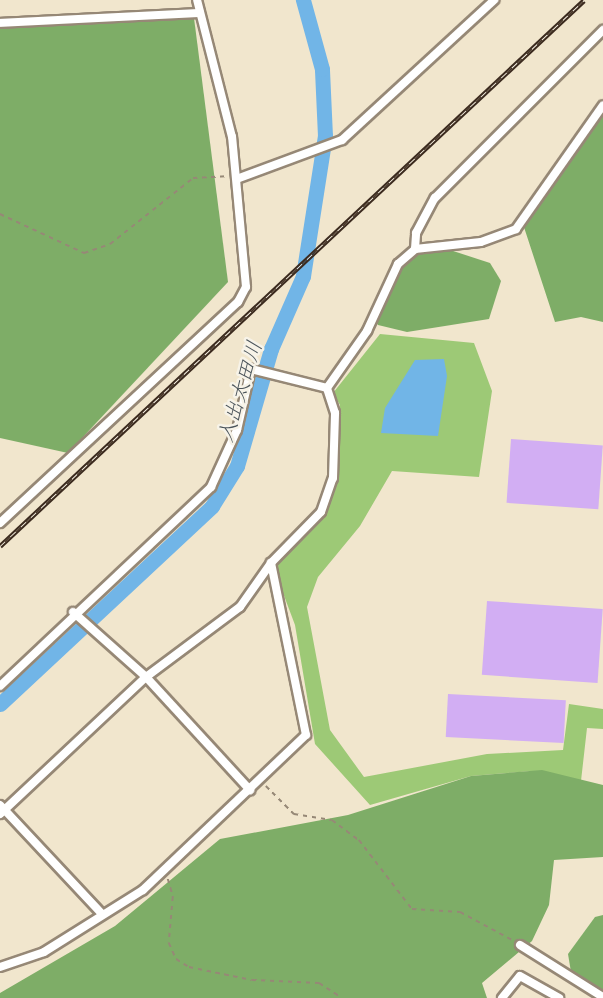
<!DOCTYPE html>
<html>
<head>
<meta charset="utf-8">
<style>
  body { margin:0 }
  #map { position:relative; width:603px; height:998px; overflow:hidden; background:#f1e6cd; font-family:"Playpen Sans","Klee One",sans-serif }
  div>[style] { position:absolute }
  .green>* { inset:0; background:#9dc976 }
  .forest>* { inset:0; background:#7ead67 }
  .water>* { inset:0; background:#71b5e7 }
  .river>* { height:15px; margin:-7.5px; padding:0 7.5px; transform-origin:7.5px; border-radius:7.5px; background:#71b5e7 }
  .building>* { inset:0; background:#d2aef3; transform-origin:0 0 }
  .path>* { height:1.5px; margin-top:-0.75px; transform-origin:0; background:repeating-linear-gradient(90deg,#968876 0 4.5px,transparent 0 9px) }
  .roads { filter:drop-shadow(2px 0 #968876) drop-shadow(-2px 0 #968876) drop-shadow(0 2px #968876) drop-shadow(0 -2px #968876) }
  .minor>* { height:8px; margin:-4px; padding:0 4px; transform-origin:4px; border-radius:4px; background:#fff }
  .rail>* { height:4.5px; margin-top:-2.25px; transform-origin:0; background:repeating-linear-gradient(90deg,#f7f3e8 0 7px,#3b2a1e 0 14px); box-sizing:border-box; border-block:2px solid #3b2a1e }
  span { translate:-50% -50%; white-space:nowrap; text-align:center; line-height:1.15; -webkit-text-stroke:5px #f7f3e8; paint-order:stroke }
  .water-label { font-size:21px; color:#4b545a; font-style:italic }
</style>
</head>
<body>
<div id="map">
  <div class="green">
    <i style="clip-path:polygon(380px 334px,474px 343px,492px 391px,479px 477px,392px 471px,360px 526px,318px 577px,307px 607px,330px 730px,364px 777px,487px 754px,563px 750px,569px 704px,603px 709px,603px 729px,587px 728px,581px 781px,531px 771px,471px 776px,370px 805px,315px 744px,295px 625px,274px 569px,321px 512px,333px 478px,340px 405px,333px 393px)"></i>
  </div>
  <div class="forest">
    <i style="clip-path:polygon(103px 17px,194px 18px,228px 282px,68px 453px,0 438px,0 27px)"></i>
    <i style="clip-path:polygon(603px 105px,603px 322px,581px 317px,555px 322px,521px 218px)"></i>
    <i style="clip-path:polygon(447px 249px,490px 263px,501px 281px,489px 319px,407px 332px,378px 325px,372px 316px,384px 283px,411px 254px)"></i>
    <i style="clip-path:polygon(542px 770px,603px 785px,603px 857px,554px 860px,549px 905px,532px 941px,482px 983px,487px 998px,0 998px,0 993px,115px 926px,220px 839px,348px 815px,471px 776px)"></i>
    <i style="clip-path:polygon(603px 915px,603px 996px,572px 978px,568px 954px,595px 917px)"></i>
  </div>
  <div class="water">
    <i style="clip-path:polygon(444px 359px,447px 376px,438px 436px,381px 433px,385px 408px,415px 360px)"></i>
  </div>
  <div class="river">
    <i style="left:0;top:704px;width:290px;rotate:-43deg"></i>
    <i style="left:212px;top:506px;width:47px;rotate:-58deg"></i>
    <i style="left:237px;top:466px;width:122px;rotate:-73.8deg"></i>
    <i style="left:271px;top:349px;width:80px;rotate:-66.3deg"></i>
    <i style="left:303px;top:276px;width:142px;rotate:-81.1deg"></i>
    <i style="left:325px;top:136px;width:67px;rotate:-92.6deg"></i>
    <i style="left:322px;top:69px;width:72px;rotate:-105.4deg"></i>
  </div>
  <div class="building">
    <i style="left:511px;top:439px;width:92px;height:64px;rotate:4deg"></i>
    <i style="left:487px;top:601px;width:116px;height:74px;rotate:4deg"></i>
    <i style="left:448px;top:694px;width:118px;height:43px;rotate:3deg"></i>
  </div>
  <div class="path">
    <i style="left:0;top:214px;width:93px;rotate:24.9deg"></i>
    <i style="left:84px;top:253px;width:28px;rotate:-19deg"></i>
    <i style="left:110px;top:244px;width:106px;rotate:-38.5deg"></i>
    <i style="left:193px;top:178px;width:33px;rotate:-3deg"></i>
    <i style="left:266px;top:786px;width:40px;rotate:45deg"></i>
    <i style="left:294px;top:814px;width:38px;rotate:9deg"></i>
    <i style="left:332px;top:820px;width:34px;rotate:37deg"></i>
    <i style="left:359px;top:840px;width:87px;rotate:52.5deg"></i>
    <i style="left:412px;top:909px;width:48px;rotate:3.6deg"></i>
    <i style="left:460px;top:912px;width:59px;rotate:28.3deg"></i>
    <i style="left:168px;top:879px;width:19px;rotate:74deg"></i>
    <i style="left:173px;top:897px;width:46px;rotate:95deg"></i>
    <i style="left:169px;top:943px;width:17px;rotate:66deg"></i>
    <i style="left:176px;top:959px;width:15px;rotate:32deg"></i>
    <i style="left:189px;top:967px;width:64px;rotate:11.7deg"></i>
    <i style="left:252px;top:980px;width:67px;rotate:2.6deg"></i>
    <i style="left:319px;top:983px;width:27px;rotate:33deg"></i>
  </div>
  <div class="roads">
    <div class="minor">
      <i style="left:0;top:23px;width:200px;rotate:-2.9deg"></i>
      <i style="left:239px;top:178px;width:110px;rotate:-20.3deg"></i>
      <i style="left:342px;top:140px;width:207px;rotate:-42.6deg"></i>
      <i style="left:415px;top:249px;width:16px;rotate:-86deg"></i>
      <i style="left:416px;top:233px;width:40px;rotate:-62deg"></i>
      <i style="left:435px;top:198px;width:238px;rotate:-45deg"></i>
      <i style="left:0;top:523px;width:325px;rotate:-42.9deg"></i>
      <i style="left:238px;top:302px;width:17px;rotate:-62deg"></i>
      <i style="left:246px;top:287px;width:151px;rotate:-95.3deg"></i>
      <i style="left:232px;top:137px;width:141px;rotate:-104.3deg"></i>
      <i style="left:73px;top:612px;width:98px;rotate:41.7deg"></i>
      <i style="left:146px;top:677px;width:154px;rotate:47.4deg"></i>
      <i style="left:0;top:686px;width:290px;rotate:-43.3deg"></i>
      <i style="left:211px;top:487px;width:63px;rotate:-65.5deg"></i>
      <i style="left:237px;top:430px;width:63px;rotate:-77.1deg"></i>
      <i style="left:251px;top:369px;width:78px;rotate:14deg"></i>
      <i style="left:0;top:805px;width:149px;rotate:46.9deg"></i>
      <i style="left:0;top:814px;width:200px;rotate:-43.2deg"></i>
      <i style="left:146px;top:677px;width:117px;rotate:-36.7deg"></i>
      <i style="left:240px;top:607px;width:54px;rotate:-54.8deg"></i>
      <i style="left:271px;top:563px;width:71px;rotate:-45.6deg"></i>
      <i style="left:321px;top:512px;width:36px;rotate:-71deg"></i>
      <i style="left:333px;top:478px;width:65px;rotate:-88.2deg"></i>
      <i style="left:335px;top:413px;width:26px;rotate:-108deg"></i>
      <i style="left:327px;top:388px;width:70px;rotate:-54.9deg"></i>
      <i style="left:367px;top:331px;width:74px;rotate:-65.2deg"></i>
      <i style="left:398px;top:264px;width:23px;rotate:-41deg"></i>
      <i style="left:415px;top:249px;width:66px;rotate:-6.1deg"></i>
      <i style="left:481px;top:242px;width:37px;rotate:-20deg"></i>
      <i style="left:516px;top:229px;width:151px;rotate:-54.9deg"></i>
      <i style="left:520px;top:945px;width:98px;rotate:32.1deg"></i>
      <i style="left:0;top:967px;width:46px;rotate:-18.8deg"></i>
      <i style="left:44px;top:952px;width:117px;rotate:-32.1deg"></i>
      <i style="left:143px;top:890px;width:225px;rotate:-43.6deg"></i>
      <i style="left:306px;top:735px;width:176px;rotate:-101.5deg"></i>
      <i style="left:502px;top:998px;width:28px;rotate:-51deg"></i>
      <i style="left:520px;top:976px;width:45px;rotate:29.4deg"></i>
    </div>
  </div>
  <div class="rail">
    <i style="left:0;top:546px;width:799px;rotate:-43.07deg"></i>
  </div>
  <div class="water-label">
    <span style="left:238px;top:391px;rotate:-73deg">入出太田川</span>
  </div>
</div>
</body>
</html>
